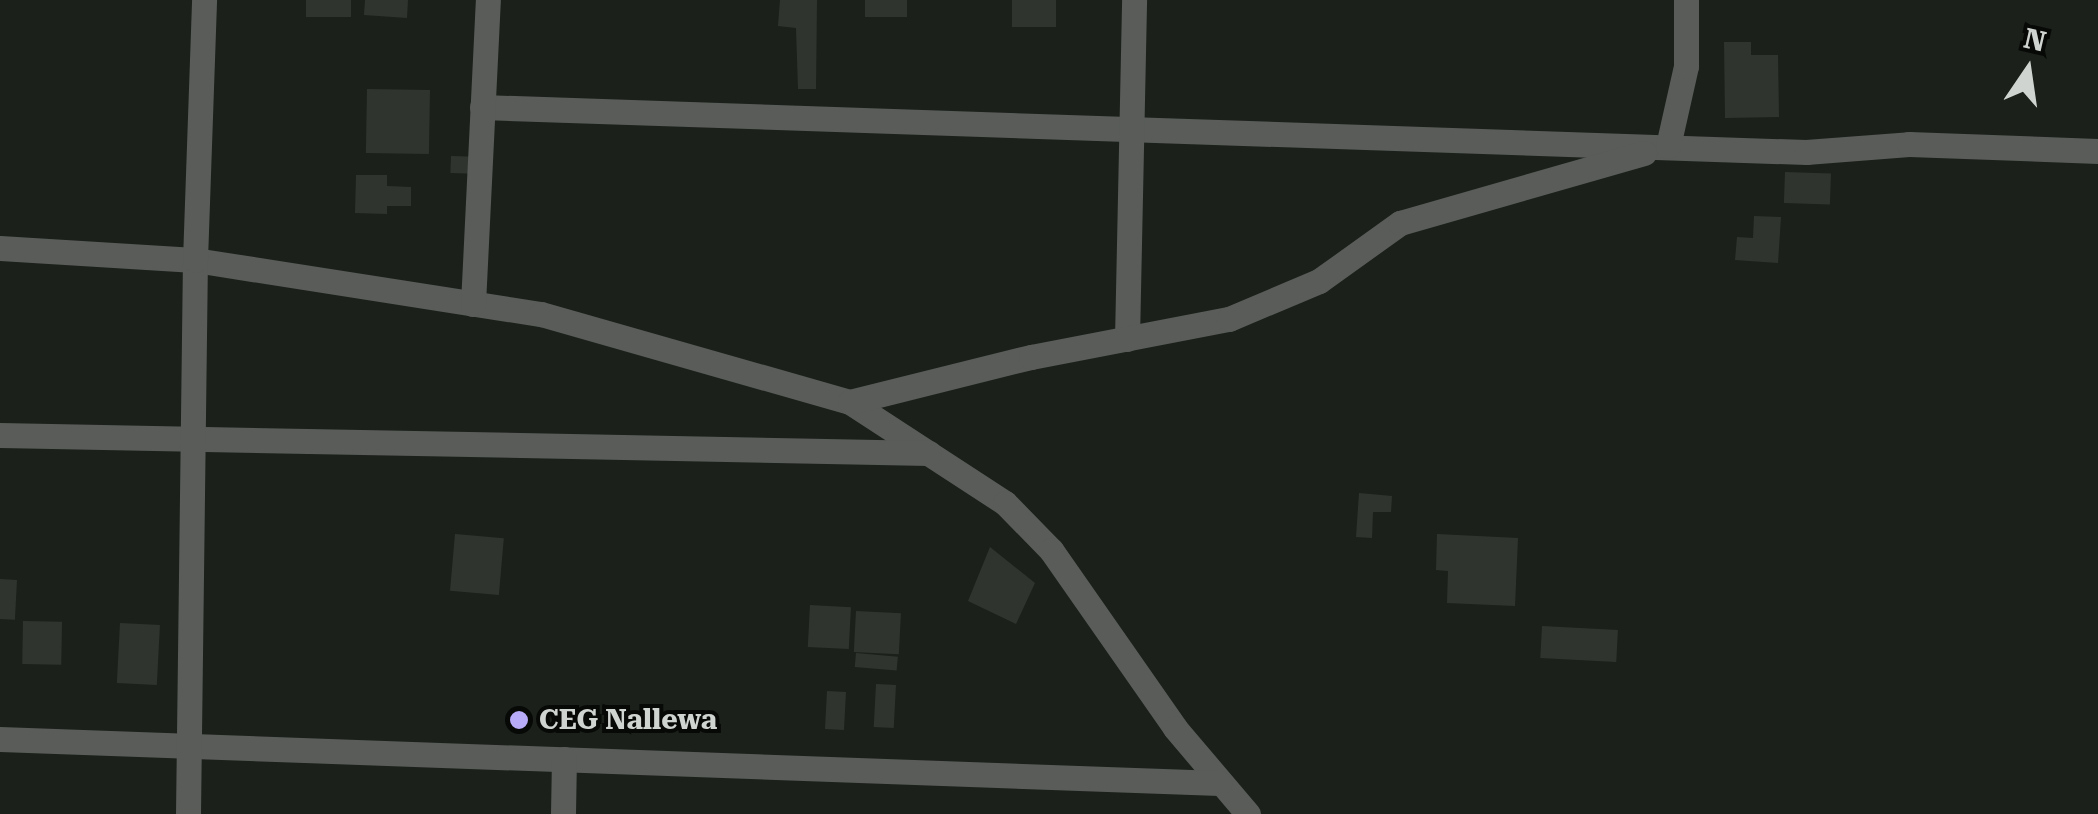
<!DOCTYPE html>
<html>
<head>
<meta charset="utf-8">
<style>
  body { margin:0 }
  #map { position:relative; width:2098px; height:814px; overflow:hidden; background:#1b201a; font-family:"Roboto Serif",serif }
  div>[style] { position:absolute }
  .building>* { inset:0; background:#2f352e; transform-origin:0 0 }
  .minor>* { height:25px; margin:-12.5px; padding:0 12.5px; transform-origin:12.5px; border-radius:12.5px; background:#595c59 }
  .dots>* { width:28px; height:28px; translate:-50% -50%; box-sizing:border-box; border:5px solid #070907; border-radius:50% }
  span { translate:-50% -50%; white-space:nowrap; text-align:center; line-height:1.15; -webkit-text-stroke:8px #070907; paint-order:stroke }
  .poi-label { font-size:28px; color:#d0d4d0; font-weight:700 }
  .left { translate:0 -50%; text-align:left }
  .north { position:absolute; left:1978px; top:20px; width:100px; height:100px; -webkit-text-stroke:8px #070907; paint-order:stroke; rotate:13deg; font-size:28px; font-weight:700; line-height:40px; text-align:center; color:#d0d4d0 }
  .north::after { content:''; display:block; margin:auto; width:35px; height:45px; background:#d0d4d0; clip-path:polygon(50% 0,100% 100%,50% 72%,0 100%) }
</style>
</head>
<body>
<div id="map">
  <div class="building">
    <i style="left:306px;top:0;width:45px;height:17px"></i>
    <i style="clip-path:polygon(365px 0,408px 0,407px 18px,364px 15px)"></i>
    <i style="clip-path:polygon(780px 0,817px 0,816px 89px,798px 89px,796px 28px,778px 26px)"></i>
    <i style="left:865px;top:0;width:42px;height:17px"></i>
    <i style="left:1012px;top:0;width:44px;height:27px"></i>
    <i style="clip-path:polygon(1724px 42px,1751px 42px,1751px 55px,1778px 55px,1779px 117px,1725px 118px)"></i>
    <i style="left:367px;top:89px;width:63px;height:64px;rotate:1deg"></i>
    <i style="left:451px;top:156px;width:25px;height:17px;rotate:2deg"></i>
    <i style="left:1785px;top:172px;width:46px;height:31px;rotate:2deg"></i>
    <i style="clip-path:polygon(356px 175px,387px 175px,387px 186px,411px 187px,411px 206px,387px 206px,387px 214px,355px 213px)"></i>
    <i style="clip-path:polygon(1754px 216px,1781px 217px,1778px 263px,1735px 260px,1737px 237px,1753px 238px)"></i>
    <i style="clip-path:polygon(1359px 493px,1392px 496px,1391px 512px,1373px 512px,1372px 538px,1356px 537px)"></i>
    <i style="left:455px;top:534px;width:49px;height:57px;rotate:5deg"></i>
    <i style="clip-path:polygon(1437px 534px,1518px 538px,1515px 606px,1447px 603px,1448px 571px,1436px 570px)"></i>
    <i style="clip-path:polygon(990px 547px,1035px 583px,1016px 624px,968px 601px)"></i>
    <i style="left:0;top:579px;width:17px;height:40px;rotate:3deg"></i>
    <i style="left:810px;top:605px;width:41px;height:42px;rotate:3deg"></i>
    <i style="left:856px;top:611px;width:45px;height:41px;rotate:3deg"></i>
    <i style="left:23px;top:621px;width:39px;height:43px;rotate:1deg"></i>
    <i style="left:120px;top:623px;width:40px;height:60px;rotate:3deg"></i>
    <i style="left:1542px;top:626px;width:76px;height:32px;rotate:3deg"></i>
    <i style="left:856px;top:653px;width:42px;height:14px;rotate:5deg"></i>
    <i style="left:876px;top:684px;width:20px;height:43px;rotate:3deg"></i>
    <i style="left:827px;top:691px;width:19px;height:38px;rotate:3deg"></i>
  </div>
  <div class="minor">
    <i style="left:482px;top:107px;width:1325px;rotate:1.95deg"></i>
    <i style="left:1806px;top:152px;width:103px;rotate:-4.4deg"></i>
    <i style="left:1909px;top:144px;width:189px;rotate:2.1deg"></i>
    <i style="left:1668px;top:146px;width:82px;rotate:-77.3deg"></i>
    <i style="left:1686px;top:66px;width:66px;rotate:-90deg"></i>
    <i style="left:0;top:248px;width:195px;rotate:3.5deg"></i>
    <i style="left:195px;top:260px;width:350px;rotate:8.9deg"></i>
    <i style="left:541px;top:314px;width:321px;rotate:15.9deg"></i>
    <i style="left:850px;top:402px;width:185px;rotate:33.1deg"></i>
    <i style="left:1005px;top:503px;width:66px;rotate:45.6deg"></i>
    <i style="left:1051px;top:550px;width:217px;rotate:55.1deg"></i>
    <i style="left:1175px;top:728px;width:113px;rotate:49.7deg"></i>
    <i style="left:473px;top:304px;width:304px;rotate:-87.2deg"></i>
    <i style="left:1127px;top:339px;width:339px;rotate:-88.8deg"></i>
    <i style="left:850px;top:402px;width:187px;rotate:-14deg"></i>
    <i style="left:1031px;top:357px;width:202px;rotate:-10.9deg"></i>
    <i style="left:1229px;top:319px;width:98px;rotate:-22.9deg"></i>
    <i style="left:1319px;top:281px;width:100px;rotate:-35.6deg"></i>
    <i style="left:1400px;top:223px;width:254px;rotate:-16deg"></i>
    <i style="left:0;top:435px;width:929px;rotate:1.11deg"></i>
    <i style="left:0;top:739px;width:1220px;rotate:2.07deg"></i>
    <i style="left:188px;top:814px;width:554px;rotate:-89.28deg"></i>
    <i style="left:195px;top:260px;width:260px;rotate:-88deg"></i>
    <i style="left:563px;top:814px;width:55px;rotate:-89deg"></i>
  </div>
  <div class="dots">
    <i style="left:519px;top:720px;background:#b8abf7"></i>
  </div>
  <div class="poi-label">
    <span class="left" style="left:539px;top:720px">CEG Nallewa</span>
  </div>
  <div class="north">N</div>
</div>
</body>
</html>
